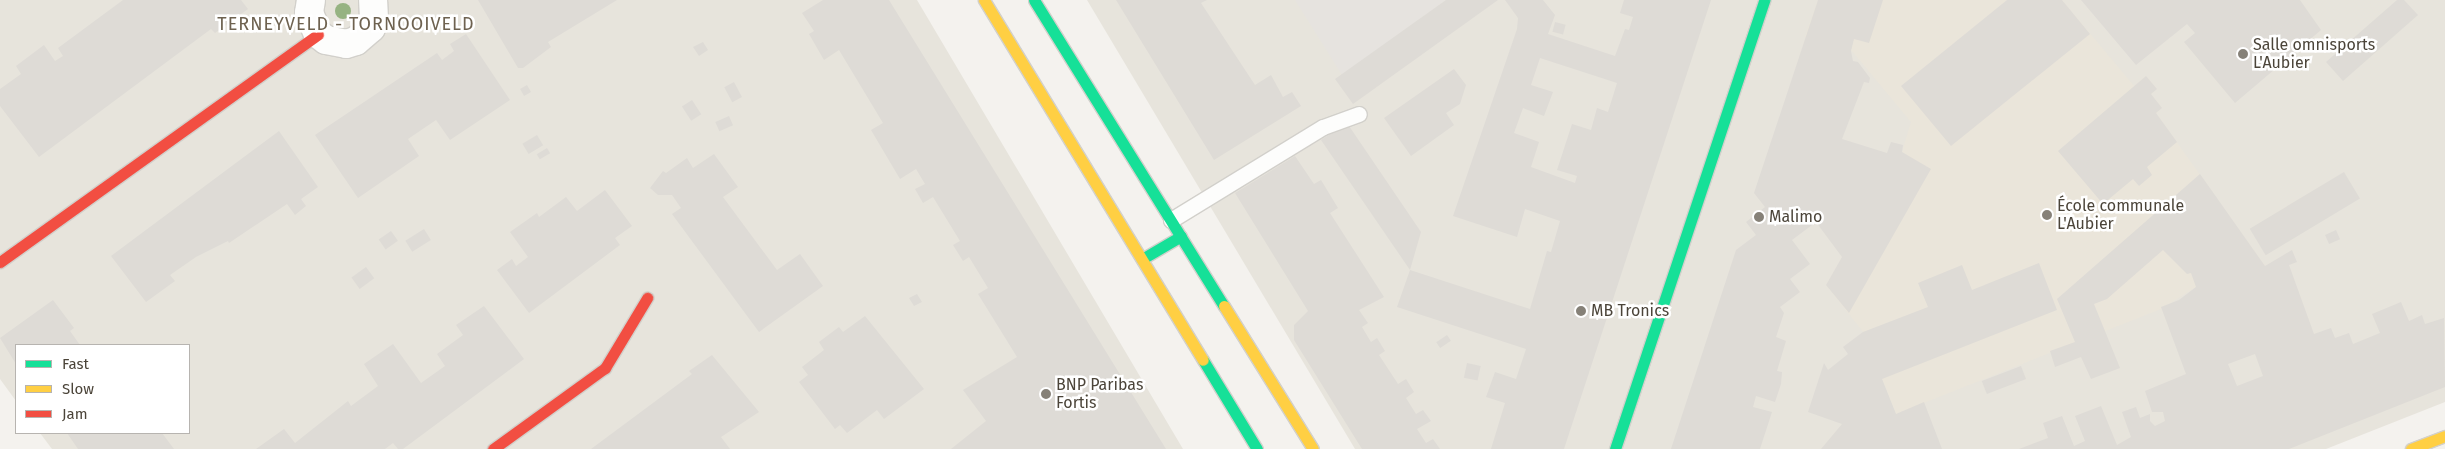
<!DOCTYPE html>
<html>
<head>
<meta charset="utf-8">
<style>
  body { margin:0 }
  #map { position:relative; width:2445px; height:449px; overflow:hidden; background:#f4f2ee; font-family:"Fira Sans",sans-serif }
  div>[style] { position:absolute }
  .residential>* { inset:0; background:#e7e4dc }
  .education>* { inset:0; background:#eae5da }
  .parking>* { inset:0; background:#e6e3df }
  .building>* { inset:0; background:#dedbd6; transform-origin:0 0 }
  .roads { filter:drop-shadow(1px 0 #d2d0cb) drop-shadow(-1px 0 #d2d0cb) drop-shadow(0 1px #d2d0cb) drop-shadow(0 -1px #d2d0cb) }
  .lane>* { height:15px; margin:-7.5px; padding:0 7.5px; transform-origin:7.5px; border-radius:7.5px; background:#fdfdfc }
  .street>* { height:28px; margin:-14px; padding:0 14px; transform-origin:14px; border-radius:14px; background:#fdfdfc }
  .fast>* { height:11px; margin:-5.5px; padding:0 5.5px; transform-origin:5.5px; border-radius:5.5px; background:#16e098 }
  .slow>* { height:11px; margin:-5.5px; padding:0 5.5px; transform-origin:5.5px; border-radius:5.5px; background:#ffcf43 }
  .jam>* { height:11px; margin:-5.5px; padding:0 5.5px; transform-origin:5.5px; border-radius:5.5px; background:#f24e42 }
  .trees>* { width:16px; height:16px; margin:-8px; border-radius:50%; background:#96b382 }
  .dots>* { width:14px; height:14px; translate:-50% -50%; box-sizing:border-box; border:2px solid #fff; border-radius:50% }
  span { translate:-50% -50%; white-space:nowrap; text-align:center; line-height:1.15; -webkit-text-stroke:5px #fff; paint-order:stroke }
  .poi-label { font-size:16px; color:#4b4439 }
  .left { translate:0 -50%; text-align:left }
  .neighbourhood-label { font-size:18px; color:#6e6250; letter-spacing:1px }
  .legend { position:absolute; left:15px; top:344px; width:175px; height:90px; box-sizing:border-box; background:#fff; border:1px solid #b7b4b0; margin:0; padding:6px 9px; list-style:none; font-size:15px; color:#4b4439 }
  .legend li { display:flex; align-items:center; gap:10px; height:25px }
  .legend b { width:25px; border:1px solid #b7b4b0 }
</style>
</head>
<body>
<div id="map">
  <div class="residential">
    <i style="clip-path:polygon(0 0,917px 0,1183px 449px,52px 449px,40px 433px,189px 433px,189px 345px,16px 345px,16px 401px,0 379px)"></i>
    <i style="clip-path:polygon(1087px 0,2445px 0,2445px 402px,2326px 449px,1355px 449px)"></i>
  </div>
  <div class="education">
    <i style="clip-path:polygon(1818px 0,2062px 0,2134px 86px,2146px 76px,2157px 89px,2151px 94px,2162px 108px,2156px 113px,2265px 266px,2196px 287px,2161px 309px,1896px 414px,1864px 333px,1826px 285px,1902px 152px,1911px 122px,1852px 51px,1805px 37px)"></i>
  </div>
  <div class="parking">
    <i style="clip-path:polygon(1295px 0,1446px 0,1342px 75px)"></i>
  </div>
  <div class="building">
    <i style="clip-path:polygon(123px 0,241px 0,248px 9px,215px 33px,211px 29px,39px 157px,0 106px,0 89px,21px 74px,16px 66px,44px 45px,55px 61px,63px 56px,58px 48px)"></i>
    <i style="clip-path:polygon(478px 0,617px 0,548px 42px,551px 47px,523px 68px,518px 68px)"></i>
    <i style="clip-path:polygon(823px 0,889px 0,1166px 449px,951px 449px,986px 421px,963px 390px,1017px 357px,978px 294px,988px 288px,969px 257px,963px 261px,953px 245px,960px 241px,933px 197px,923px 203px,915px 189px,925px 184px,916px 169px,900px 179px,871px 130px,883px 123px,839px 50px,824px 60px,809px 34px,814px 31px,802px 13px)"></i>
    <i style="clip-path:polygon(1116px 0,1207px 0,1201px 3px,1255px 85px,1271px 75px,1283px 97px,1292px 92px,1301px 106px,1214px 160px)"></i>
    <i style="clip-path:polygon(1446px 0,1498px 0,1353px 104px,1335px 79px)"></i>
    <i style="clip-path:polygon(evenodd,1505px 0,1543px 0,1555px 15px,1548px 34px,1615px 56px,1625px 29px,1629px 30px,1633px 17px,1620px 13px,1624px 0,1711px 0,1564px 449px,1491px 449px,1505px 403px,1486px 397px,1495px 372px,1516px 379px,1526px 349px,1397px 307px,1410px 270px,1530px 309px,1547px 251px,1551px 252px,1560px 221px,1525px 209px,1517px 237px,1453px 216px,1517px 29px,1518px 18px,1505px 0,1540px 58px,1617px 83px,1608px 112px,1597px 108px,1591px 130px,1572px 124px,1557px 170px,1577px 176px,1575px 183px,1531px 167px,1539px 142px,1514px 133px,1523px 108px,1544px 116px,1553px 92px,1531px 85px,1540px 58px)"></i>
    <i style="clip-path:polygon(1818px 0,1883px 0,1869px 43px,1854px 39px,1851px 51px,1853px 61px,1858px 62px,1870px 78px,1869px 83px,1864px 82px,1842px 139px,1887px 153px,1891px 142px,1903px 145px,1902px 152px,1931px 169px,1849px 313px,1826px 285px,1842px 257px,1816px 222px,1792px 240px,1810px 264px,1790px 279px,1800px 292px,1780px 307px,1784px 313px,1776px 337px,1786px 341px,1777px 371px,1782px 372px,1781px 384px,1775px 402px,1756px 396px,1753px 407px,1772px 412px,1760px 449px,1671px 449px,1736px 250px,1756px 235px,1746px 222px,1765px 207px,1754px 193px)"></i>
    <i style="clip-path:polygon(2007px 0,2062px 0,2090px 34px,1951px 146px,1901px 86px)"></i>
    <i style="clip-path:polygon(2081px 0,2300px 0,2321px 30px,2235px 103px,2184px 42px,2195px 33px,2187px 24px,2136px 65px)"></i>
    <i style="clip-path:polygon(2397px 0,2404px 0,2418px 15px,2343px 81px,2326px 62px)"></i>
    <i style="left:1555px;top:22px;width:11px;height:10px;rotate:15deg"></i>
    <i style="clip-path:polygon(466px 34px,510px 100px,450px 140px,436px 120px,408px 139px,419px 156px,358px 198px,315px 135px,437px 53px,442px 60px,454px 51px,450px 44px)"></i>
    <i style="clip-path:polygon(703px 42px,708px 50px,699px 56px,693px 47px)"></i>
    <i style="clip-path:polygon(1454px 69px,1466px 85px,1460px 104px,1446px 113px,1454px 125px,1411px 156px,1384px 118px)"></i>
    <i style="clip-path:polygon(2146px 76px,2157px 89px,2151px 94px,2162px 108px,2156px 113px,2177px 142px,2147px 167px,2152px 175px,2139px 186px,2133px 179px,2103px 204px,2058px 151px)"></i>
    <i style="left:734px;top:82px;width:17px;height:11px;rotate:62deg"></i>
    <i style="left:527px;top:85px;width:8px;height:8px;rotate:60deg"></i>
    <i style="left:692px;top:100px;width:17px;height:12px;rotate:57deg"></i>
    <i style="left:729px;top:116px;width:10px;height:15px;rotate:66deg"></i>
    <i style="clip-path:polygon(1347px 123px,1421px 232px,1410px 270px,1321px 140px)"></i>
    <i style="clip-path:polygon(279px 131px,318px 187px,301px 199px,306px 206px,295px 215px,287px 204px,229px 243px,228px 241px,196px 257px,170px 275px,175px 281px,146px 302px,111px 256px)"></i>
    <i style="left:537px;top:135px;width:12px;height:17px;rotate:59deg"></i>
    <i style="left:547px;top:148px;width:6px;height:12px;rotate:59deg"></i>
    <i style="clip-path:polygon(714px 154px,738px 187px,723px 197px,777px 270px,800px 254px,823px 286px,759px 332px,672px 214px,681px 208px,672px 195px,658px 195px,650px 188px,663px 171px,666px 173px,687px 158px,693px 168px)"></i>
    <i style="clip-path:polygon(1295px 156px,1314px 184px,1321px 180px,1338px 208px,1330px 213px,1384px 297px,1359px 310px,1368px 323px,1362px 327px,1371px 342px,1377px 338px,1385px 351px,1379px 355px,1398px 384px,1406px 379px,1414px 392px,1406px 398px,1416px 414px,1423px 410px,1431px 421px,1417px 429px,1426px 443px,1433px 439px,1440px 449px,1362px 449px,1294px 340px,1294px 325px,1308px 311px,1235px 193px)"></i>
    <i style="left:2344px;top:172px;width:31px;height:110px;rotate:59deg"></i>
    <i style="clip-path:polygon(evenodd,2200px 174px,2265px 266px,2292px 250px,2297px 262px,2289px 265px,2314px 334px,2331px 328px,2335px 338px,2349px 333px,2353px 344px,2380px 333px,2372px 314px,2401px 302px,2409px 321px,2422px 315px,2425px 324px,2444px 318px,2445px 387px,2289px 449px,2019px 449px,2048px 438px,2043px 423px,2062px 416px,2074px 446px,2085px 441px,2075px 416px,2101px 406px,2117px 445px,2131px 437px,2122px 412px,2136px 407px,2140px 418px,2150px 414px,2150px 421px,2155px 426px,2165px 421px,2163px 412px,2152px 412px,2145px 391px,2186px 374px,2161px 307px,2179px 300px,2196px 287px,2191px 273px,2187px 274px,2163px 250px,2107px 299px,2094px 304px,2120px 368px,2091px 379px,2081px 357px,2055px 367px,2050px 351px,2075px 342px,2057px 299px,2200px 174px,2255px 354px,2263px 376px,2237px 386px,2228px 364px,2255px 354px)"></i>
    <i style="clip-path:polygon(605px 190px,632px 226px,615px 238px,620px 245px,529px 313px,497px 270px,512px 259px,516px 266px,528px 257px,510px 232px,537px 213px,539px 217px,566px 197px,577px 211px)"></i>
    <i style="left:424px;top:229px;width:13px;height:22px;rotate:58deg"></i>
    <i style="left:2336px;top:230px;width:10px;height:12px;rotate:66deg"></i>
    <i style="left:391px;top:231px;width:12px;height:15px;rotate:55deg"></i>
    <i style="clip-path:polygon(2039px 263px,2057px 310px,1882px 379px,1896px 414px,1924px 402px,1942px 449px,1821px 449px,1842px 424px,1808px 412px,1824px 363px,1828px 370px,1848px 354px,1843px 347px,1863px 332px,1928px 307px,1918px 283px,1962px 265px,1972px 290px)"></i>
    <i style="left:366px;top:267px;width:14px;height:18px;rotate:54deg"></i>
    <i style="clip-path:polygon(917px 294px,922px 302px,914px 306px,909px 298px)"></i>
    <i style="clip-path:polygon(53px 300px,74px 328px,70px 331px,80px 345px,16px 345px,16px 364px,0 338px)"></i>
    <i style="clip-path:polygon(484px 306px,524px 359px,403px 449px,398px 449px,393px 443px,385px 449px,256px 449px,284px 429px,295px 443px,348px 401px,351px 406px,378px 386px,364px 364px,393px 344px,421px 383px,445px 366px,437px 354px,463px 335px,456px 325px)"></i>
    <i style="clip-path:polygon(865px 316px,924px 389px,884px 419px,877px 410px,847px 433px,840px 425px,835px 429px,799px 382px,808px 375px,802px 367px,824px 350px,819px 342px,839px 327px,843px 332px)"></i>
    <i style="left:1447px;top:335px;width:7px;height:13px;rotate:56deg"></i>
    <i style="clip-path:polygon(712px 355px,759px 412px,721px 437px,730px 449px,591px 449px,692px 374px,689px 371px)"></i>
    <i style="left:1467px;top:363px;width:14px;height:15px;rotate:12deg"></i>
    <i style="left:2021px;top:366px;width:14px;height:42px;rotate:69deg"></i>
    <i style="clip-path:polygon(67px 433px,162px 433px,174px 449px,78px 449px)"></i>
  </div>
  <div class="roads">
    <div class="lane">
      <i style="left:1171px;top:220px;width:178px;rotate:-31.5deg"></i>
      <i style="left:1323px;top:127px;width:38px;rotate:-20deg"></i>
    </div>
    <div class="street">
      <i style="left:311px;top:0;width:13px;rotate:99deg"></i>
      <i style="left:309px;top:13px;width:23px;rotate:67deg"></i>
      <i style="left:318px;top:34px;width:10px;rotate:37deg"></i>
      <i style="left:326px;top:40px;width:20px;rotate:11deg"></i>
      <i style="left:346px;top:44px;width:10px;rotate:-17deg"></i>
      <i style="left:356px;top:41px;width:20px;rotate:-41deg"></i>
      <i style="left:371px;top:28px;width:10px;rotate:-73deg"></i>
      <i style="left:374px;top:18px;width:18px;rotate:-93deg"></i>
    </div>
    <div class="fast">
      <i style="left:1034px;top:0;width:360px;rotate:58.2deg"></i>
      <i style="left:1142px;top:259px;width:45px;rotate:-30.5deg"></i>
      <i style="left:1203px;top:360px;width:104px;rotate:58.8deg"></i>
      <i style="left:1615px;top:449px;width:473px;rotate:-71.6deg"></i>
    </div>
    <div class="slow">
      <i style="left:984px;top:0;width:421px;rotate:58.7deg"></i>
      <i style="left:1224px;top:306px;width:168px;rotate:58.1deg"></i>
      <i style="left:2411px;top:449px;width:36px;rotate:-21deg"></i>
    </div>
    <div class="jam">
      <i style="left:0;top:262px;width:391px;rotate:-35.6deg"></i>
      <i style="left:493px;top:449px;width:138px;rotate:-35.9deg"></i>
      <i style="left:605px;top:368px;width:82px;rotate:-59deg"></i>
    </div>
  </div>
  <div class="trees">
    <i style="left:343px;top:11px"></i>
  </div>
  <div class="dots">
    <i style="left:2243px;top:54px;background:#868178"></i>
    <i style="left:2047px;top:215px;background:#868178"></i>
    <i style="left:1759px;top:217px;background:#868178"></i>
    <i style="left:1581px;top:311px;background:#868178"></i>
    <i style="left:1046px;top:394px;background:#868178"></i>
  </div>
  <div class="poi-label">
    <span class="left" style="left:2253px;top:54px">Salle omnisports<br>L'Aubier</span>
    <span class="left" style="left:2057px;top:215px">École communale<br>L'Aubier</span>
    <span class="left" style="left:1769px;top:217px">Malimo</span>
    <span class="left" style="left:1591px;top:311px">MB Tronics</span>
    <span class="left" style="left:1056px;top:394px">BNP Paribas<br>Fortis</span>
  </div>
  <div class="neighbourhood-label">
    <span style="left:346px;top:24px">TERNEYVELD - TORNOOIVELD</span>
  </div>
  <ul class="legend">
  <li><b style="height:6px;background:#16e098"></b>Fast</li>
  <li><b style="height:6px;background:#ffcf43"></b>Slow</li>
  <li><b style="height:6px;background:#f24e42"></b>Jam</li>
  </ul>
</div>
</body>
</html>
